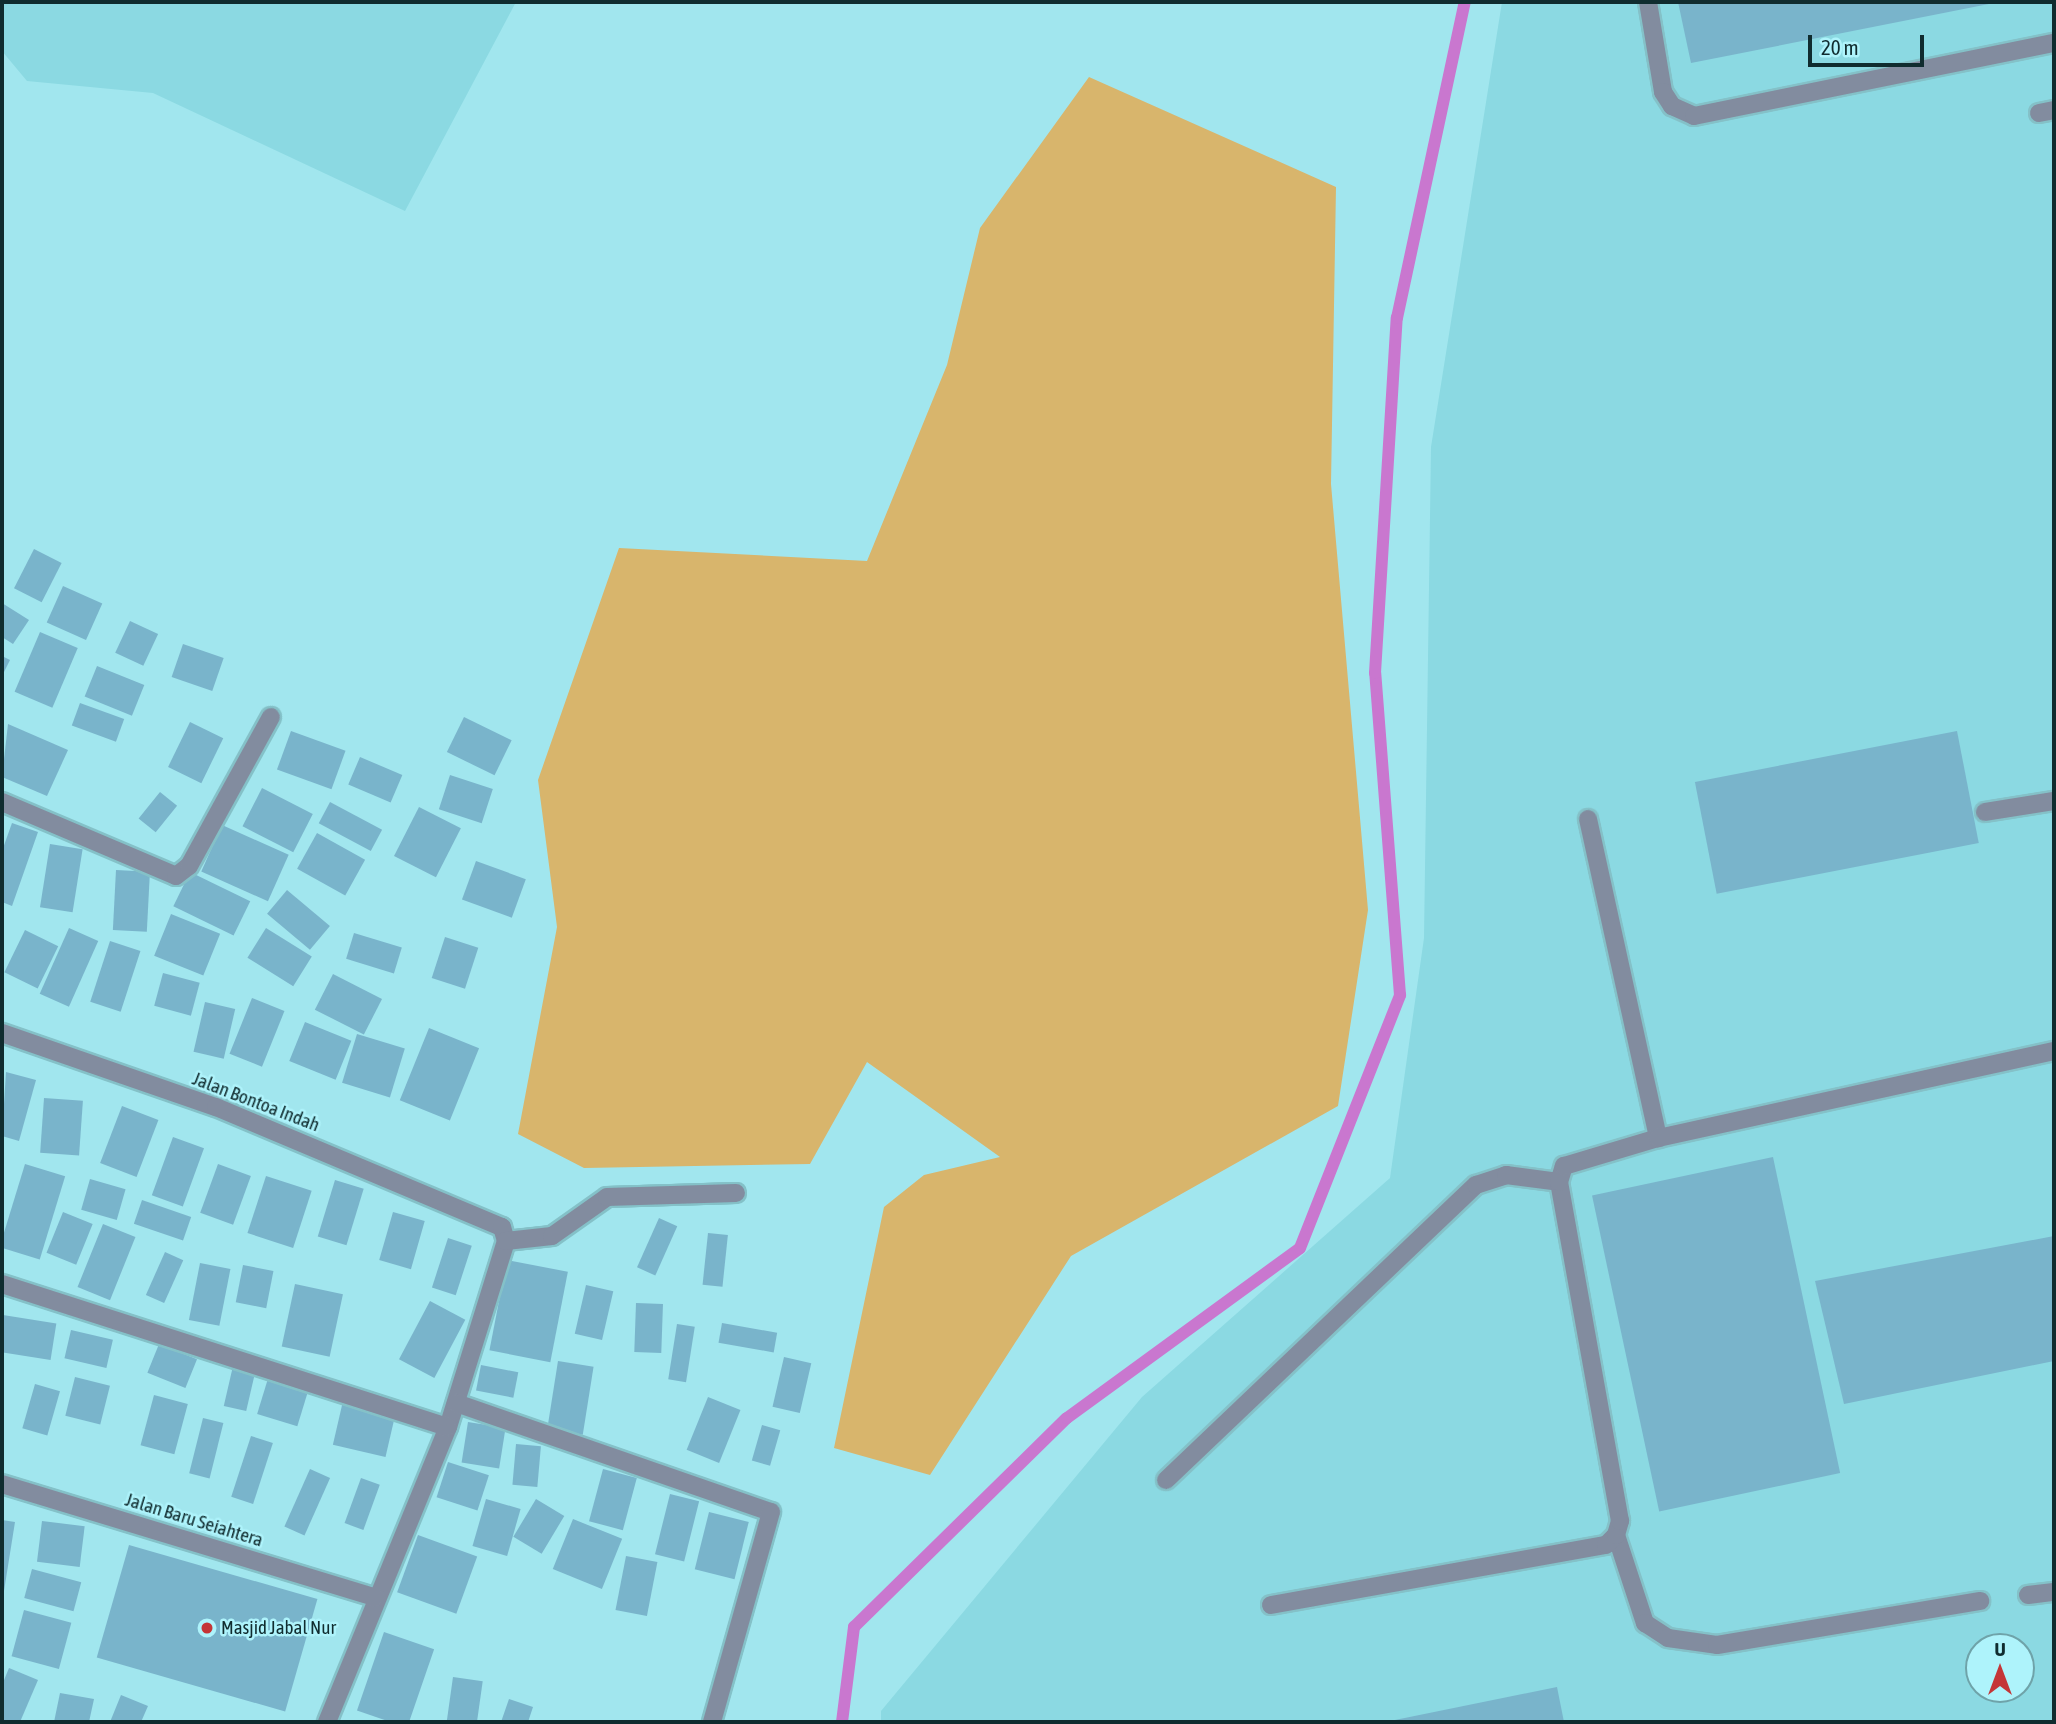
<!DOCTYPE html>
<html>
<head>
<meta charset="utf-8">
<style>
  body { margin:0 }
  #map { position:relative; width:2056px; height:1724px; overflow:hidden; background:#a1e6ee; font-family:"Asap Condensed",sans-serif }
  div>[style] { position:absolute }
  .built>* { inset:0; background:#8bd9e2 }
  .green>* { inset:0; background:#d8b56c }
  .stream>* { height:12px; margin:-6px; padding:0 6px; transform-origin:6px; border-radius:6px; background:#c977cf }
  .building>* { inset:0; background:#79b4cb; transform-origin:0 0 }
  .roads { filter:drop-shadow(2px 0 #84c1c8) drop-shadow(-2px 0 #84c1c8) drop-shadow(0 2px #84c1c8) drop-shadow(0 -2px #84c1c8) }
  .lane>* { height:18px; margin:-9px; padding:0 9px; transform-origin:9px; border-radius:9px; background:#828c9f }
  .street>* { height:18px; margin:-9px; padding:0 9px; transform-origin:9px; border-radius:9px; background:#828c9f }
  .dots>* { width:19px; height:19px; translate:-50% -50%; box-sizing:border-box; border:4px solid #aef3fb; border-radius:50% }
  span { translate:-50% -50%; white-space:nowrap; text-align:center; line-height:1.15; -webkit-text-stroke:5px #aef3fb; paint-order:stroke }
  .street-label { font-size:19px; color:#102c2f }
  .poi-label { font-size:19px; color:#102c2f }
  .left { translate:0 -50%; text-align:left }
  .frame { position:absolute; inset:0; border:4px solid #102c2f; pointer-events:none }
  .north { position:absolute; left:1965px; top:1633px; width:70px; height:70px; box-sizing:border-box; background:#aef3fb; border:2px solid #6fa3a9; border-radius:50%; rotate:0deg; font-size:19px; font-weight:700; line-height:28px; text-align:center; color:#102c2f }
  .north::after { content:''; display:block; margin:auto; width:24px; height:32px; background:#c43537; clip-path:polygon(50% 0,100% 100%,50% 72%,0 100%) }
  .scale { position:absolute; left:1808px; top:35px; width:116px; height:32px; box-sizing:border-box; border:4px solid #102c2f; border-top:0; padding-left:9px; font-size:21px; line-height:24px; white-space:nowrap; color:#102c2f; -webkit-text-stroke:5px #aef3fb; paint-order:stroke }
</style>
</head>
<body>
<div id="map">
  <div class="built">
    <i style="clip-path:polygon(2px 2px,516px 2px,405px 211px,153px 93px,27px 81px,2px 51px)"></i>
    <i style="clip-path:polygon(evenodd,1502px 2px,2054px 2px,2054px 1722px,881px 1722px,881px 1711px,1142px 1397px,1390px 1178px,1424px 938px,1431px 447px,1502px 2px,1979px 1647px,2021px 1647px,2021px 1689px,1979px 1689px,1979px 1647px)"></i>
  </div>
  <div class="green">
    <i style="clip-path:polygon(1089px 77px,1336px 187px,1331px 484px,1368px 910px,1338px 1106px,1071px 1256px,930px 1475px,834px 1448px,884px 1207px,924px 1175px,1000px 1157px,867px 1062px,810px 1164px,584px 1168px,518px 1134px,557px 927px,538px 780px,619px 548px,867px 561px,947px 365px,980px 228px)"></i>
  </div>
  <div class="stream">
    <i style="left:842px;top:1722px;width:96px;rotate:-82.8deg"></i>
    <i style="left:854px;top:1627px;width:298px;rotate:-44.5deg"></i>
    <i style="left:1067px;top:1418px;width:288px;rotate:-36.1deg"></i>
    <i style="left:1300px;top:1248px;width:272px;rotate:-68.4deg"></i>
    <i style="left:1400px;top:995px;width:323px;rotate:-94.4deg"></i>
    <i style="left:1375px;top:673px;width:356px;rotate:-86.5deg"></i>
    <i style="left:1397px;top:318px;width:323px;rotate:-77.9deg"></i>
  </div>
  <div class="building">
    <i style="clip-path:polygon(1678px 2px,1994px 2px,1994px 3px,1691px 63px)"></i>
    <i style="left:34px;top:549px;width:31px;height:44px;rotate:27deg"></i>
    <i style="left:63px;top:586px;width:43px;height:40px;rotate:24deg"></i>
    <i style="clip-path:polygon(2px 603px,29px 620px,13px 644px,2px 637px)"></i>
    <i style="left:130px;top:621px;width:31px;height:35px;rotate:25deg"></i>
    <i style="left:40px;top:632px;width:41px;height:65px;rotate:23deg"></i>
    <i style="left:183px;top:644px;width:43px;height:35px;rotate:19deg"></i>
    <i style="clip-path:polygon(2px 656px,10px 660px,2px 676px)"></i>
    <i style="left:97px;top:666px;width:51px;height:33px;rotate:22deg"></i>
    <i style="left:80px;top:703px;width:47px;height:24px;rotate:20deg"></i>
    <i style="left:464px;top:717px;width:53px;height:39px;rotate:26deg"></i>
    <i style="left:190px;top:722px;width:37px;height:50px;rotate:26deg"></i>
    <i style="clip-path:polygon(8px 724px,68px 750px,47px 796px,2px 777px)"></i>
    <i style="left:291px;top:731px;width:58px;height:41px;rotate:20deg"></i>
    <i style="left:1957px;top:731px;width:114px;height:267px;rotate:79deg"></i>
    <i style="left:360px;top:757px;width:46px;height:30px;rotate:23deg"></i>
    <i style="left:450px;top:775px;width:45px;height:36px;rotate:18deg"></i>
    <i style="left:262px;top:788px;width:57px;height:43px;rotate:27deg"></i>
    <i style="left:160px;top:792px;width:22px;height:34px;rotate:39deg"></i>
    <i style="left:330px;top:802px;width:59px;height:24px;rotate:28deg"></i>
    <i style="left:419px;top:807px;width:47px;height:55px;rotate:27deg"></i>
    <i style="clip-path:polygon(12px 823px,38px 832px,12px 906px,2px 902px,2px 851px)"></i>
    <i style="left:222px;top:825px;width:73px;height:51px;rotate:24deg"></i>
    <i style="left:317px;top:833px;width:55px;height:41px;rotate:29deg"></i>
    <i style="left:50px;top:844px;width:33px;height:64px;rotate:9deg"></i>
    <i style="left:476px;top:861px;width:53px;height:41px;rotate:20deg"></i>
    <i style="left:116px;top:870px;width:34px;height:60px;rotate:3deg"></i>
    <i style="left:190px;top:872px;width:67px;height:38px;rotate:26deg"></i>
    <i style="left:287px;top:890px;width:56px;height:31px;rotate:40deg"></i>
    <i style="left:171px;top:914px;width:53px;height:45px;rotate:22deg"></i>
    <i style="left:69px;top:928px;width:32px;height:72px;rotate:24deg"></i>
    <i style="left:266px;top:928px;width:54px;height:35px;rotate:32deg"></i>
    <i style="left:25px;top:930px;width:37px;height:47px;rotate:26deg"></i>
    <i style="left:354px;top:933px;width:50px;height:27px;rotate:17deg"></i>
    <i style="left:445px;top:937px;width:35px;height:43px;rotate:18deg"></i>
    <i style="left:110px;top:941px;width:32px;height:64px;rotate:18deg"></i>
    <i style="left:163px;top:973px;width:38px;height:34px;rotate:15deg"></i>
    <i style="left:333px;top:974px;width:55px;height:40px;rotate:27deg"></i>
    <i style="left:252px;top:998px;width:35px;height:60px;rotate:22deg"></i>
    <i style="left:205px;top:1002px;width:31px;height:51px;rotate:13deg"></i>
    <i style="left:305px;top:1022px;width:50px;height:42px;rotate:22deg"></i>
    <i style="left:429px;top:1028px;width:54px;height:78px;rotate:22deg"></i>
    <i style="left:357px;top:1034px;width:50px;height:51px;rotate:17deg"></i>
    <i style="clip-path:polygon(6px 1072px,36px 1080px,19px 1141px,2px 1136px)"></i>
    <i style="left:44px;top:1098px;width:39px;height:55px;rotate:4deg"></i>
    <i style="left:122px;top:1106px;width:39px;height:61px;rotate:21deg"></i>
    <i style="left:173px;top:1137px;width:33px;height:62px;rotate:20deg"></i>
    <i style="left:1773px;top:1157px;width:323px;height:185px;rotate:78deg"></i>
    <i style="left:25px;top:1164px;width:42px;height:87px;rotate:17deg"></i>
    <i style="left:218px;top:1164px;width:35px;height:52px;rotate:20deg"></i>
    <i style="left:266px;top:1176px;width:48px;height:60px;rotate:18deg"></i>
    <i style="left:90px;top:1179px;width:37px;height:32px;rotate:16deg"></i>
    <i style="left:335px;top:1180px;width:30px;height:59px;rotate:17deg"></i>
    <i style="left:142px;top:1200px;width:52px;height:25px;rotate:19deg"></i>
    <i style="left:63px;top:1212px;width:32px;height:44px;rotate:22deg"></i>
    <i style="left:393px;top:1212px;width:33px;height:50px;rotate:16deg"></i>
    <i style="left:659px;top:1218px;width:20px;height:54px;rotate:24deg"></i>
    <i style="left:103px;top:1224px;width:35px;height:68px;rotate:22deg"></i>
    <i style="left:708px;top:1233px;width:20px;height:52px;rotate:6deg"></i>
    <i style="clip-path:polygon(2054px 1236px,2054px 1361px,1844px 1404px,1815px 1281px)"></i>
    <i style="left:448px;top:1238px;width:25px;height:52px;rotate:18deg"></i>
    <i style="left:165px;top:1252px;width:20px;height:47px;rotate:24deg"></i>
    <i style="left:507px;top:1260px;width:62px;height:92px;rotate:11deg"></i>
    <i style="left:200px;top:1263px;width:31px;height:58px;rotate:11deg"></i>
    <i style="left:243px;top:1265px;width:31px;height:38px;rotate:11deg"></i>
    <i style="left:295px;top:1284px;width:49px;height:64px;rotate:12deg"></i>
    <i style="left:586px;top:1285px;width:28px;height:50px;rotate:13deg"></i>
    <i style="left:430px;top:1301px;width:40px;height:66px;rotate:28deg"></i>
    <i style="left:636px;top:1303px;width:27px;height:49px;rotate:2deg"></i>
    <i style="left:3px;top:1315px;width:54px;height:37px;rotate:9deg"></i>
    <i style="left:722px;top:1323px;width:56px;height:20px;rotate:10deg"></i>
    <i style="left:677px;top:1324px;width:18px;height:56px;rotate:9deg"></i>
    <i style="left:71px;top:1330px;width:43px;height:29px;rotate:13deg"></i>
    <i style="left:159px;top:1344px;width:41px;height:31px;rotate:22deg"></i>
    <i style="left:784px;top:1357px;width:28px;height:51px;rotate:13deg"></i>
    <i style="left:558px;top:1361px;width:36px;height:69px;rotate:9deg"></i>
    <i style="left:481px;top:1365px;width:38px;height:26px;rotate:11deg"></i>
    <i style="left:233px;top:1366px;width:23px;height:41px;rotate:13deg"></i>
    <i style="left:270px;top:1372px;width:42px;height:44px;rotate:17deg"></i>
    <i style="left:75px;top:1377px;width:36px;height:40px;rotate:14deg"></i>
    <i style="left:35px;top:1384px;width:26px;height:46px;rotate:16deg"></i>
    <i style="left:154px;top:1395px;width:35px;height:52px;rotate:15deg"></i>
    <i style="left:708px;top:1397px;width:35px;height:57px;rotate:22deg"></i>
    <i style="left:343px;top:1401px;width:54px;height:45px;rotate:13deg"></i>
    <i style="left:203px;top:1418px;width:21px;height:57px;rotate:14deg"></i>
    <i style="left:468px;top:1422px;width:38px;height:41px;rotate:9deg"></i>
    <i style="left:762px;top:1425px;width:19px;height:37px;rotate:16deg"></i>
    <i style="left:251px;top:1436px;width:23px;height:64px;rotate:18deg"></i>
    <i style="left:516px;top:1444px;width:25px;height:41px;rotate:5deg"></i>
    <i style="left:448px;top:1462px;width:43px;height:37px;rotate:18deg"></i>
    <i style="left:310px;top:1469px;width:22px;height:63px;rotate:24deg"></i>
    <i style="left:603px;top:1469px;width:35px;height:54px;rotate:15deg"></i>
    <i style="left:361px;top:1478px;width:20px;height:48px;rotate:20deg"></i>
    <i style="left:670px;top:1494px;width:30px;height:62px;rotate:14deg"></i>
    <i style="left:486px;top:1499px;width:36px;height:49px;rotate:16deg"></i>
    <i style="left:536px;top:1499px;width:33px;height:44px;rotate:31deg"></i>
    <i style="left:709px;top:1512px;width:41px;height:59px;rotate:14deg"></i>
    <i style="left:573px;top:1519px;width:53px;height:54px;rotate:22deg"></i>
    <i style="clip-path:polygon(2px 1520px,15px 1522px,4px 1591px,2px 1591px)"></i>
    <i style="left:42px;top:1521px;width:43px;height:41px;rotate:7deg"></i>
    <i style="left:418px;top:1535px;width:63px;height:61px;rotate:20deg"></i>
    <i style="left:129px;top:1545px;width:196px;height:117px;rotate:16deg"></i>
    <i style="left:626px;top:1556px;width:32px;height:55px;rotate:11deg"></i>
    <i style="left:32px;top:1569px;width:51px;height:30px;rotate:15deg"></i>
    <i style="left:24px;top:1610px;width:49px;height:48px;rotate:15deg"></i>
    <i style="left:384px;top:1632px;width:53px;height:83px;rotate:19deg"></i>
    <i style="clip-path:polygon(9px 1668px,38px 1680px,20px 1722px,2px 1722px,2px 1685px)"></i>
    <i style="left:453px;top:1677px;width:30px;height:46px;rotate:8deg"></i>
    <i style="clip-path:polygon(1557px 1687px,1564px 1722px,1390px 1722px,1390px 1721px)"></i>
    <i style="clip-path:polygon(60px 1693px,94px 1699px,89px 1722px,54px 1722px)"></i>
    <i style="clip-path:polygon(121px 1695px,148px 1706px,141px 1722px,110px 1722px)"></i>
    <i style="clip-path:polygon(509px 1699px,533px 1707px,528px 1722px,501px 1722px)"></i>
  </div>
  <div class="roads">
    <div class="lane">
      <i style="left:1648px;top:2px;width:91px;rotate:80.5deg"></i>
      <i style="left:1663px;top:92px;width:17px;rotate:57deg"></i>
      <i style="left:1672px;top:106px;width:24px;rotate:24deg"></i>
      <i style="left:1694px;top:116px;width:367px;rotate:-11.5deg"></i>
      <i style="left:2039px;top:113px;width:15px;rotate:-11deg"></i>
      <i style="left:1985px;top:812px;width:70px;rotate:-9.1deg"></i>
      <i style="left:1588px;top:819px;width:327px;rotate:77.6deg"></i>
      <i style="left:1166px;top:1480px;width:428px;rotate:-43.6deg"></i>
      <i style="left:1476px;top:1185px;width:32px;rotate:-18deg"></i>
      <i style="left:1506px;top:1175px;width:53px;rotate:7.5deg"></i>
      <i style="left:1616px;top:1535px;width:93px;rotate:71.8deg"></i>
      <i style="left:1645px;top:1623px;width:27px;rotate:33deg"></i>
      <i style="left:1668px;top:1638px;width:49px;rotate:8.1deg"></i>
      <i style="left:1717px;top:1645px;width:267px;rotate:-9.5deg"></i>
      <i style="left:2028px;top:1595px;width:26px;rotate:-7deg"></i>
      <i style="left:1271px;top:1605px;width:340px;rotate:-10.2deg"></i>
      <i style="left:1606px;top:1545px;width:14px;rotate:-45deg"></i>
      <i style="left:1616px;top:1535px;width:15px;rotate:-74deg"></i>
      <i style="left:1620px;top:1521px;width:344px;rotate:-100.2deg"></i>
      <i style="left:1559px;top:1182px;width:17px;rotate:-73deg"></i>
      <i style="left:1564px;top:1166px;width:98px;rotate:-16.6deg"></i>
      <i style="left:1658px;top:1138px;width:405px;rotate:-12.4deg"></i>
    </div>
    <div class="street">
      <i style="left:2px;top:802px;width:189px;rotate:23deg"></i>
      <i style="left:176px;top:876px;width:16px;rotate:-38deg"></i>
      <i style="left:189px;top:866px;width:170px;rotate:-61.2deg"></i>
      <i style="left:2px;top:1033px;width:226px;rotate:19.1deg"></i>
      <i style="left:216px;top:1107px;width:310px;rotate:22.8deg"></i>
      <i style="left:502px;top:1227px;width:15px;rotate:74deg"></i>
      <i style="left:506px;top:1241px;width:195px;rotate:107.3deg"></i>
      <i style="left:448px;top:1427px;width:319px;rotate:112.3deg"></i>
      <i style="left:506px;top:1241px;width:46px;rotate:-6.2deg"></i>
      <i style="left:552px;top:1236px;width:67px;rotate:-35.3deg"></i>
      <i style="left:607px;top:1197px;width:129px;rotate:-1.8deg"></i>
      <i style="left:2px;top:1284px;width:468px;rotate:17.8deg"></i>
      <i style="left:456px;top:1403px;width:333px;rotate:19.1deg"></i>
      <i style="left:771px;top:1512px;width:218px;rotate:105.7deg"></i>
      <i style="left:2px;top:1484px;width:390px;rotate:16.9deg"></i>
    </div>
  </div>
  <div class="dots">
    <i style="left:207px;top:1628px;background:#c43537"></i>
  </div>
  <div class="street-label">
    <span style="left:256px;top:1102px;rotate:21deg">Jalan Bontoa Indah</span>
    <span style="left:194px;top:1520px;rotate:17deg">Jalan Baru Seiahtera</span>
  </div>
  <div class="poi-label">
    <span class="left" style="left:221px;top:1628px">Masjid Jabal Nur</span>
  </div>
  <div class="frame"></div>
  <div class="north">U</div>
  <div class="scale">20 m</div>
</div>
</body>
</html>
